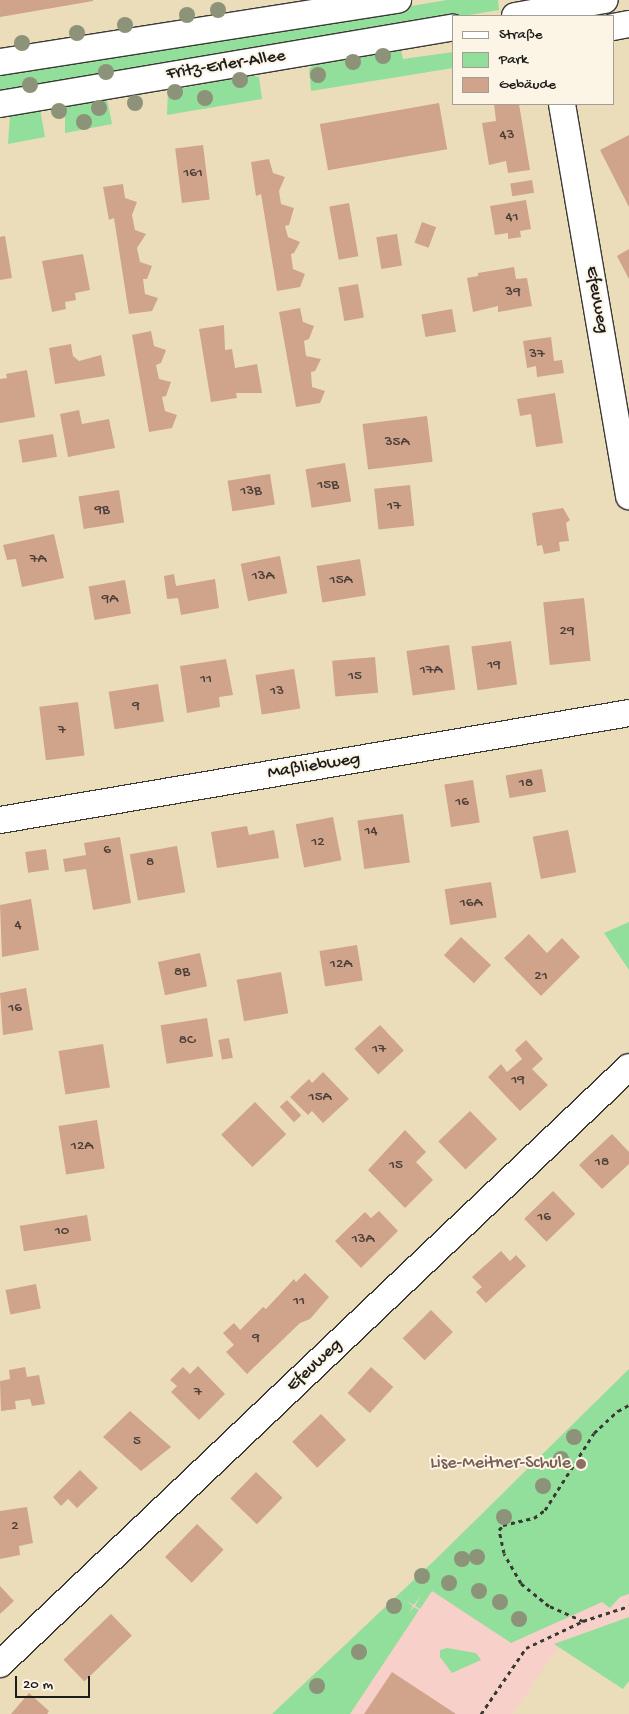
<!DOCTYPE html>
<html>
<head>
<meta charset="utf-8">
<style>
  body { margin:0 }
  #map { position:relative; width:629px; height:1714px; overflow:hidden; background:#ebddba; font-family:"Gochi Hand",sans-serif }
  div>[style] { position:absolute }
  .built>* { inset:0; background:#f7d1c9 }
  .green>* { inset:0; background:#92de9b }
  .building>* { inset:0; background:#d0a38b; transform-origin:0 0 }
  .path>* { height:3px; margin-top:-1.5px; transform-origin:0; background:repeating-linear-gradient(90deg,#3b3934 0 4px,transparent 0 8px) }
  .roads { filter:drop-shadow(1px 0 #3b3934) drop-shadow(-1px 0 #3b3934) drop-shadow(0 1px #3b3934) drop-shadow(0 -1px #3b3934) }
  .minor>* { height:26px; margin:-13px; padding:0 13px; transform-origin:13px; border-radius:13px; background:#fff }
  .trees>* { width:16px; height:16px; margin:-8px; border-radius:50%; background:#8c9378 }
  .dots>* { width:14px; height:14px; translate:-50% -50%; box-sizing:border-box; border:2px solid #fcf5e5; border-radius:50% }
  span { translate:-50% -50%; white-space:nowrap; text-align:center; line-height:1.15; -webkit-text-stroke:4px #fcf5e5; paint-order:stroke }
  .number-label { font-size:15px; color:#493e38 }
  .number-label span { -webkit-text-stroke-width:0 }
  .street-label { font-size:18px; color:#1c1c1c }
  .education-label { font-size:18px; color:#785e54 }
  .right { translate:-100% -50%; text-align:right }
  .legend { position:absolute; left:452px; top:15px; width:162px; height:90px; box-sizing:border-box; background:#fcf5e5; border:1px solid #a29e95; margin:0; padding:6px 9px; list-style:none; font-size:15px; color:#1c1c1c }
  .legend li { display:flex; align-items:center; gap:10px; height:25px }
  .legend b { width:25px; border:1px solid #a29e95 }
  .scale { position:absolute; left:15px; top:1676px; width:75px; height:22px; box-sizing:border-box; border:2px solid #1c1c1c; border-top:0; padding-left:6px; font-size:15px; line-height:18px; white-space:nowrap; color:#1c1c1c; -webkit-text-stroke:4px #fcf5e5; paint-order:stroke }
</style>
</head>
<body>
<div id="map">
  <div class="built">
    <i style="clip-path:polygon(629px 1369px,629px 1681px,623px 1689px,559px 1647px,512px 1714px,272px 1714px,437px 1558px)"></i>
  </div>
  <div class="green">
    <i style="clip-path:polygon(447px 0,498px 0,499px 10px,0 92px,0 74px)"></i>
    <i style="clip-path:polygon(401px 50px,403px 59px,453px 52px,453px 68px,311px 91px,309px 69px,315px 64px)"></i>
    <i style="clip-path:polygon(250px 75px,259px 77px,262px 99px,167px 115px,168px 91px)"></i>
    <i style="clip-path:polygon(107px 99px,112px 124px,65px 133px,65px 106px)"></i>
    <i style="clip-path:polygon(40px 109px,45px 137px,8px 144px,10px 115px)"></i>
    <i style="clip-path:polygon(629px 922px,629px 970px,604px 933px)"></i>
    <i style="clip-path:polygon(629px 1369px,629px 1594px,620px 1597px,610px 1608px,602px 1602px,511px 1643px,432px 1591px,420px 1609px,415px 1606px,421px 1595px,414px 1605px,406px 1601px,413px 1606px,409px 1613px,414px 1607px,419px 1610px,350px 1714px,272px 1714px,437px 1558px)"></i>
    <i style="clip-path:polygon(629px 1617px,629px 1681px,623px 1689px,554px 1644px)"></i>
    <i style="clip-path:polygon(447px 1648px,476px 1653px,481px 1660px,452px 1673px,440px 1657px,440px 1650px)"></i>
  </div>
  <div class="building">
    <i style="clip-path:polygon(0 0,93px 0,93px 1px,0 17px)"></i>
    <i style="left:439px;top:103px;width:47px;height:121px;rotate:80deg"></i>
    <i style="clip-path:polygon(494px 104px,519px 104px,530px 170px,508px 173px,506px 161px,489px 165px,482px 123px,496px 121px)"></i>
    <i style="clip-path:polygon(629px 135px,629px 207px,600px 150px)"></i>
    <i style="left:203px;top:145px;width:55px;height:28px;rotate:83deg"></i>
    <i style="clip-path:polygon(269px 159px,273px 173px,285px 177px,279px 191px,281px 204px,294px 208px,289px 225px,285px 226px,288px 237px,300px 242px,294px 253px,291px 254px,293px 269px,305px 274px,300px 287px,277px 291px,261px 194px,256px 196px,251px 162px)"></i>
    <i style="left:532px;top:180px;width:13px;height:22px;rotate:81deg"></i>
    <i style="clip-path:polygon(123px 184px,125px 198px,137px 202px,132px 215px,135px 230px,146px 234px,137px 248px,140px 262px,152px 266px,147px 279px,143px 279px,145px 294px,158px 298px,152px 311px,129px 314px,114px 218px,109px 220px,103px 187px)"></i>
    <i style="clip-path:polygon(526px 200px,531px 229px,520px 231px,521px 237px,508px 239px,508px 233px,495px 235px,490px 206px)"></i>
    <i style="left:349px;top:203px;width:54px;height:20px;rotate:80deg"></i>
    <i style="left:422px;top:222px;width:15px;height:22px;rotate:20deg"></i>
    <i style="left:397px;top:234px;width:32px;height:21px;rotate:81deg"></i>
    <i style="clip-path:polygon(5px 236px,12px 278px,0 280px,0 237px)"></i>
    <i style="clip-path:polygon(629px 249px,629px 279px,617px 256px)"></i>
    <i style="clip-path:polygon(83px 254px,90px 290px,75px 293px,76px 300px,65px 302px,66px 309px,52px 312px,42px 261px)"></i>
    <i style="clip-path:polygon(514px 267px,516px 279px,527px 278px,532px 306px,498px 312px,498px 306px,473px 312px,467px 278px,478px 276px,478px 273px)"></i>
    <i style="left:358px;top:284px;width:34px;height:20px;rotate:80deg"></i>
    <i style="clip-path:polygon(300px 308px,303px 322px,314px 326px,309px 339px,304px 341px,306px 356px,321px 359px,315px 371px,311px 372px,312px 387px,325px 391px,320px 403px,296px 407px,279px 312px)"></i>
    <i style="left:452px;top:309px;width:23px;height:31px;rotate:80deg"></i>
    <i style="clip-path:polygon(224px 325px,225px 350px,232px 349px,235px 368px,257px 364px,262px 393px,236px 393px,237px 398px,211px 402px,199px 329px)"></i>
    <i style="clip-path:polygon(151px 331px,154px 346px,166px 350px,161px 363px,156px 365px,159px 379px,171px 382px,166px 396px,162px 397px,165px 411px,177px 415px,172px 428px,149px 432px,132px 335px)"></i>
    <i style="clip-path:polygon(551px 337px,554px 361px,562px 360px,564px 373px,537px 377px,536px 366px,527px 368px,523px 341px)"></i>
    <i style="clip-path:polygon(71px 344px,73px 356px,79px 361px,101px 355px,105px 376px,55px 384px,49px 348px)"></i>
    <i style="clip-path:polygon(27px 370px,35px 417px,0 423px,0 379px,7px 378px,6px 374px)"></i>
    <i style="clip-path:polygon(555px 393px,563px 443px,536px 447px,531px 414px,520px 416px,517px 399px)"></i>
    <i style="clip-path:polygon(79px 410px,82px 424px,109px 419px,115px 448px,68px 457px,60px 414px)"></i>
    <i style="left:427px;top:416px;width:46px;height:65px;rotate:83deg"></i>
    <i style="left:53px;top:434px;width:23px;height:35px;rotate:80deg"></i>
    <i style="left:345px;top:463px;width:39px;height:40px;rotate:81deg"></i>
    <i style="left:270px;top:474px;width:31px;height:43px;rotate:81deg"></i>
    <i style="left:410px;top:485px;width:41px;height:36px;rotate:84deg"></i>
    <i style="left:119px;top:490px;width:33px;height:41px;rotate:81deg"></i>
    <i style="clip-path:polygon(563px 508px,570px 520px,566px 523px,569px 541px,559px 542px,560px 551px,544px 554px,542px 545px,537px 546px,532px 513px)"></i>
    <i style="clip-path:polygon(54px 534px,64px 578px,22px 587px,16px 559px,7px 560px,3px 545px)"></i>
    <i style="left:280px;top:556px;width:38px;height:40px;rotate:79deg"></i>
    <i style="left:360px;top:559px;width:37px;height:44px;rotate:81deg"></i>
    <i style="clip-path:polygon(174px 574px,176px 586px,215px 579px,219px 608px,181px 615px,178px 598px,167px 599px,164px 576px)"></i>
    <i style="left:125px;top:580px;width:34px;height:37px;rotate:80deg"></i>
    <i style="left:584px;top:598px;width:63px;height:41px;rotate:84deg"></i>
    <i style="left:511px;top:641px;width:44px;height:40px;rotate:82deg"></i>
    <i style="left:449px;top:645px;width:45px;height:43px;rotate:82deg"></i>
    <i style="left:375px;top:657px;width:36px;height:43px;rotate:85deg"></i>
    <i style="clip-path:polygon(226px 659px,233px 695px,219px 697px,220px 707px,187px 713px,180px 666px)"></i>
    <i style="left:294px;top:669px;width:40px;height:39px;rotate:81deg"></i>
    <i style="left:158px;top:684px;width:38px;height:50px;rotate:81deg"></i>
    <i style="left:78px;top:702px;width:54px;height:39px;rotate:83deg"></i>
    <i style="left:542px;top:769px;width:23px;height:37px;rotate:80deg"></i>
    <i style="left:473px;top:780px;width:43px;height:29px;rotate:81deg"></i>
    <i style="left:403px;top:814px;width:49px;height:46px;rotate:82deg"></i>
    <i style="left:333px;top:817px;width:44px;height:38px;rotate:79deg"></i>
    <i style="clip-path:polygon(247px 826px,249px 835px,274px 830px,279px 858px,217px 868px,211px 832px)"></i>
    <i style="left:568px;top:830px;width:43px;height:36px;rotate:79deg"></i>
    <i style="clip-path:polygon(120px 837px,131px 903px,93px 910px,86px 869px,65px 872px,63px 859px,86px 855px,84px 843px)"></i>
    <i style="left:177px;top:846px;width:47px;height:48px;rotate:80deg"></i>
    <i style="left:46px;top:849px;width:21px;height:21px;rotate:82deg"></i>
    <i style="left:491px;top:882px;width:36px;height:47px;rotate:81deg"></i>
    <i style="clip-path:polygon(31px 899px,39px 950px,2px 957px,0 905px)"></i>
    <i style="clip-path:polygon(529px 934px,547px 953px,562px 938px,580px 957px,541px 996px,504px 958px)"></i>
    <i style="left:461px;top:937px;width:41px;height:25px;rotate:43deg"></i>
    <i style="left:357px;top:945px;width:36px;height:38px;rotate:81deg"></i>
    <i style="left:200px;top:953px;width:34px;height:43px;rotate:78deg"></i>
    <i style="left:281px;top:972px;width:42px;height:45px;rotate:80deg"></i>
    <i style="clip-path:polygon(26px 988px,33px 1030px,3px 1035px,0 993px)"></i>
    <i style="left:207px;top:1018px;width:39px;height:47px;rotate:81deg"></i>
    <i style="left:380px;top:1025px;width:35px;height:35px;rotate:47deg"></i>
    <i style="left:229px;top:1038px;width:20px;height:11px;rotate:79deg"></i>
    <i style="clip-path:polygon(526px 1040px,543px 1059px,532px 1069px,548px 1085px,520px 1111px,488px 1077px,501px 1064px,507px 1072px,522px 1059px,515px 1050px)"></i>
    <i style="left:103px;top:1044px;width:44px;height:45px;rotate:81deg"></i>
    <i style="clip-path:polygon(323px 1072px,349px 1099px,323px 1123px,312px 1111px,308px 1115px,290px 1097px,309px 1079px,312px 1083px)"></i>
    <i style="left:287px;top:1100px;width:21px;height:10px;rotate:47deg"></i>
    <i style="left:255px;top:1102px;width:45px;height:47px;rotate:46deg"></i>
    <i style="left:470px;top:1111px;width:39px;height:44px;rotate:46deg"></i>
    <i style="left:97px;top:1120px;width:49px;height:39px;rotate:81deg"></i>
    <i style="clip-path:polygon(405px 1130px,426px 1152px,416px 1162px,433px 1180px,405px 1208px,368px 1170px)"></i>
    <i style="clip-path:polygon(612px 1134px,629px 1152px,629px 1164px,602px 1189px,579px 1165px)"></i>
    <i style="left:553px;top:1191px;width:32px;height:40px;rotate:46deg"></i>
    <i style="clip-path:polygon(379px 1211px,398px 1231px,361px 1268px,335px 1241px,365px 1212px,371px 1218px)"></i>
    <i style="left:87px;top:1215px;width:26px;height:68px;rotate:81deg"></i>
    <i style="clip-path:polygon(501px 1251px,510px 1261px,516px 1255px,526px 1266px,486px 1303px,476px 1292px,482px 1287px,472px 1277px)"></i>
    <i style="clip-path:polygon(305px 1273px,329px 1297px,310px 1319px,300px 1323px,247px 1374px,226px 1352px,234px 1345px,223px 1333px,234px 1323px,240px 1330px,263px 1307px,266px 1309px,294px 1279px,296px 1282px)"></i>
    <i style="left:36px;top:1284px;width:25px;height:31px;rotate:79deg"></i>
    <i style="left:431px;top:1310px;width:31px;height:40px;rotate:45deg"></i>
    <i style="clip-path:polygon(198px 1366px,225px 1394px,199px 1420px,171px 1392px,177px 1386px,170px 1380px,183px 1367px,190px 1374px)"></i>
    <i style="clip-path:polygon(25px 1367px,27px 1377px,39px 1375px,45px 1404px,32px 1406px,30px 1399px,15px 1401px,16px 1409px,1px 1411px,0 1381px,10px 1379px,9px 1370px)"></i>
    <i style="left:371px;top:1367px;width:30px;height:35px;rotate:42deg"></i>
    <i style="clip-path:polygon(130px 1411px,171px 1447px,141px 1471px,103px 1437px)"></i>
    <i style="left:321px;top:1414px;width:36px;height:40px;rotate:46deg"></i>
    <i style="clip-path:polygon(80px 1470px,98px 1488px,77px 1508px,68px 1499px,61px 1506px,53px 1497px)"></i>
    <i style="left:256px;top:1472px;width:37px;height:37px;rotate:44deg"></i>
    <i style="clip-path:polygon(27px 1507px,33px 1543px,19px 1546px,20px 1555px,0 1559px,0 1511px)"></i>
    <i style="left:197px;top:1524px;width:37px;height:46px;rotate:44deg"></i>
    <i style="clip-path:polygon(0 1586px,14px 1601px,0 1614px)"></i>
    <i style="left:111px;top:1614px;width:30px;height:66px;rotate:46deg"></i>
    <i style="clip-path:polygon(392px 1672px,456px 1714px,364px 1714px)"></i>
    <i style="clip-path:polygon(29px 1693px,49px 1711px,47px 1714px,11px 1714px)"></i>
  </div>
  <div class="path">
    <i style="left:583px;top:1621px;width:37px;rotate:-156deg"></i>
    <i style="left:549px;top:1606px;width:36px;rotate:-141deg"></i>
    <i style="left:521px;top:1583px;width:34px;rotate:-120deg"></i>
    <i style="left:504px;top:1553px;width:24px;rotate:-102deg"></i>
    <i style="left:499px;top:1530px;width:6px;rotate:-51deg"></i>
    <i style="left:503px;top:1525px;width:32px;rotate:-13deg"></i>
    <i style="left:534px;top:1518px;width:14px;rotate:-36deg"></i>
    <i style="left:545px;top:1510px;width:91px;rotate:-57.5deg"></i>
    <i style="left:594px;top:1433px;width:33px;rotate:-43deg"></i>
    <i style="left:618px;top:1411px;width:13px;rotate:-29deg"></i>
    <i style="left:481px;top:1714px;width:80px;rotate:-55.7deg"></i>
    <i style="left:526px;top:1648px;width:63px;rotate:-25.3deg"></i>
    <i style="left:583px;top:1621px;width:48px;rotate:-18.1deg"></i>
  </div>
  <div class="roads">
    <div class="minor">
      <i style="left:515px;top:16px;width:91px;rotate:-10.1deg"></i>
      <i style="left:613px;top:27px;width:16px;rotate:-11deg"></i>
      <i style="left:0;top:62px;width:403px;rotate:-8.9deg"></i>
      <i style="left:0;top:104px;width:459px;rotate:-9.6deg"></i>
      <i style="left:562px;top:104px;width:398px;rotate:80.3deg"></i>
      <i style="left:0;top:820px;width:638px;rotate:-9.65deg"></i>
      <i style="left:0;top:1664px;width:867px;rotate:-43.5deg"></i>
    </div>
  </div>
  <div class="trees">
    <i style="left:218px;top:10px"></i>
    <i style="left:187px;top:15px"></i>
    <i style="left:125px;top:25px"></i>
    <i style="left:77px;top:33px"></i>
    <i style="left:22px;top:43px"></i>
    <i style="left:383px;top:56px"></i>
    <i style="left:353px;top:62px"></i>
    <i style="left:106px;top:72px"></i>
    <i style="left:318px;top:75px"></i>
    <i style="left:240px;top:80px"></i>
    <i style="left:30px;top:85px"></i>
    <i style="left:175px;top:92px"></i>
    <i style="left:205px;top:98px"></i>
    <i style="left:135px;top:103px"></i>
    <i style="left:99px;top:108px"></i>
    <i style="left:59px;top:111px"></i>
    <i style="left:84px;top:122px"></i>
    <i style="left:574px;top:1437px"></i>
    <i style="left:561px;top:1459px"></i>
    <i style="left:543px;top:1486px"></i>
    <i style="left:504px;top:1517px"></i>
    <i style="left:477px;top:1557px"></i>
    <i style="left:462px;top:1559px"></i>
    <i style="left:422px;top:1576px"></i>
    <i style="left:449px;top:1583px"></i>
    <i style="left:479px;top:1591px"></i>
    <i style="left:500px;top:1602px"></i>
    <i style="left:394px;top:1606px"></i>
    <i style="left:519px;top:1619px"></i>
    <i style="left:359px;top:1652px"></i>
    <i style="left:317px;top:1686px"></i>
  </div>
  <div class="dots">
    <i style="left:581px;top:1464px;background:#8d6e63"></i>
  </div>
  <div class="number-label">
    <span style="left:507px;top:136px">43</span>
    <span style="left:193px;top:174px">161</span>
    <span style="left:512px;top:218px">41</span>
    <span style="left:513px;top:293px">39</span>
    <span style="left:537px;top:355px">37</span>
    <span style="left:397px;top:443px">35A</span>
    <span style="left:328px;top:486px">15B</span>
    <span style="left:251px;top:492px">13B</span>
    <span style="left:394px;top:507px">17</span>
    <span style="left:102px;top:511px">9B</span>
    <span style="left:38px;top:560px">7A</span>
    <span style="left:263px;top:577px">13A</span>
    <span style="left:341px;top:581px">15A</span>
    <span style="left:110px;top:600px">9A</span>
    <span style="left:567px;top:632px">29</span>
    <span style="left:494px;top:666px">19</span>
    <span style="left:431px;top:671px">17A</span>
    <span style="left:355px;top:677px">15</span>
    <span style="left:206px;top:680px">11</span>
    <span style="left:277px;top:692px">13</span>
    <span style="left:136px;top:707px">9</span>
    <span style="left:62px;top:731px">7</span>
    <span style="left:526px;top:784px">18</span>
    <span style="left:462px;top:803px">16</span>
    <span style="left:371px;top:832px">14</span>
    <span style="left:318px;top:843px">12</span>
    <span style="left:107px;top:851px">6</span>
    <span style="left:150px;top:863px">8</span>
    <span style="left:471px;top:904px">16A</span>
    <span style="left:18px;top:926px">4</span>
    <span style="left:341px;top:965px">12A</span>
    <span style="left:182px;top:973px">8B</span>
    <span style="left:541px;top:977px">21</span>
    <span style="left:15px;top:1009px">16</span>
    <span style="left:187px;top:1041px">8C</span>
    <span style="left:379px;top:1050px">17</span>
    <span style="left:518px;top:1081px">19</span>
    <span style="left:320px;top:1098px">15A</span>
    <span style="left:82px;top:1147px">12A</span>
    <span style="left:602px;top:1163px">18</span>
    <span style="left:396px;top:1166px">15</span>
    <span style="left:544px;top:1218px">16</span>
    <span style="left:62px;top:1232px">10</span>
    <span style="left:363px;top:1240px">13A</span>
    <span style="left:299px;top:1302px">11</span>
    <span style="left:256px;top:1339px">9</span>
    <span style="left:198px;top:1393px">7</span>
    <span style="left:137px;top:1442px">5</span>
    <span style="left:15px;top:1527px">2</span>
  </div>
  <div class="street-label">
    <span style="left:226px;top:66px;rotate:-9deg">Fritz-Erler-Allee</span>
    <span style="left:596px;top:300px;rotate:80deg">Efeuweg</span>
    <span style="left:314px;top:767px;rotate:-9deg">Maßliebweg</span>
    <span style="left:315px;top:1366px;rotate:-43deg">Efeuweg</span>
  </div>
  <div class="education-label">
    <span class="right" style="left:571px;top:1464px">Lise-Meitner-Schule</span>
  </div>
  <ul class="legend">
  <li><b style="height:6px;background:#fff"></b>Straße</li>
  <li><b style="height:14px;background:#92de9b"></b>Park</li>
  <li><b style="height:14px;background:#d0a38b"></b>Gebäude</li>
  </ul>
  <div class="scale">20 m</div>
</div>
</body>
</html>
